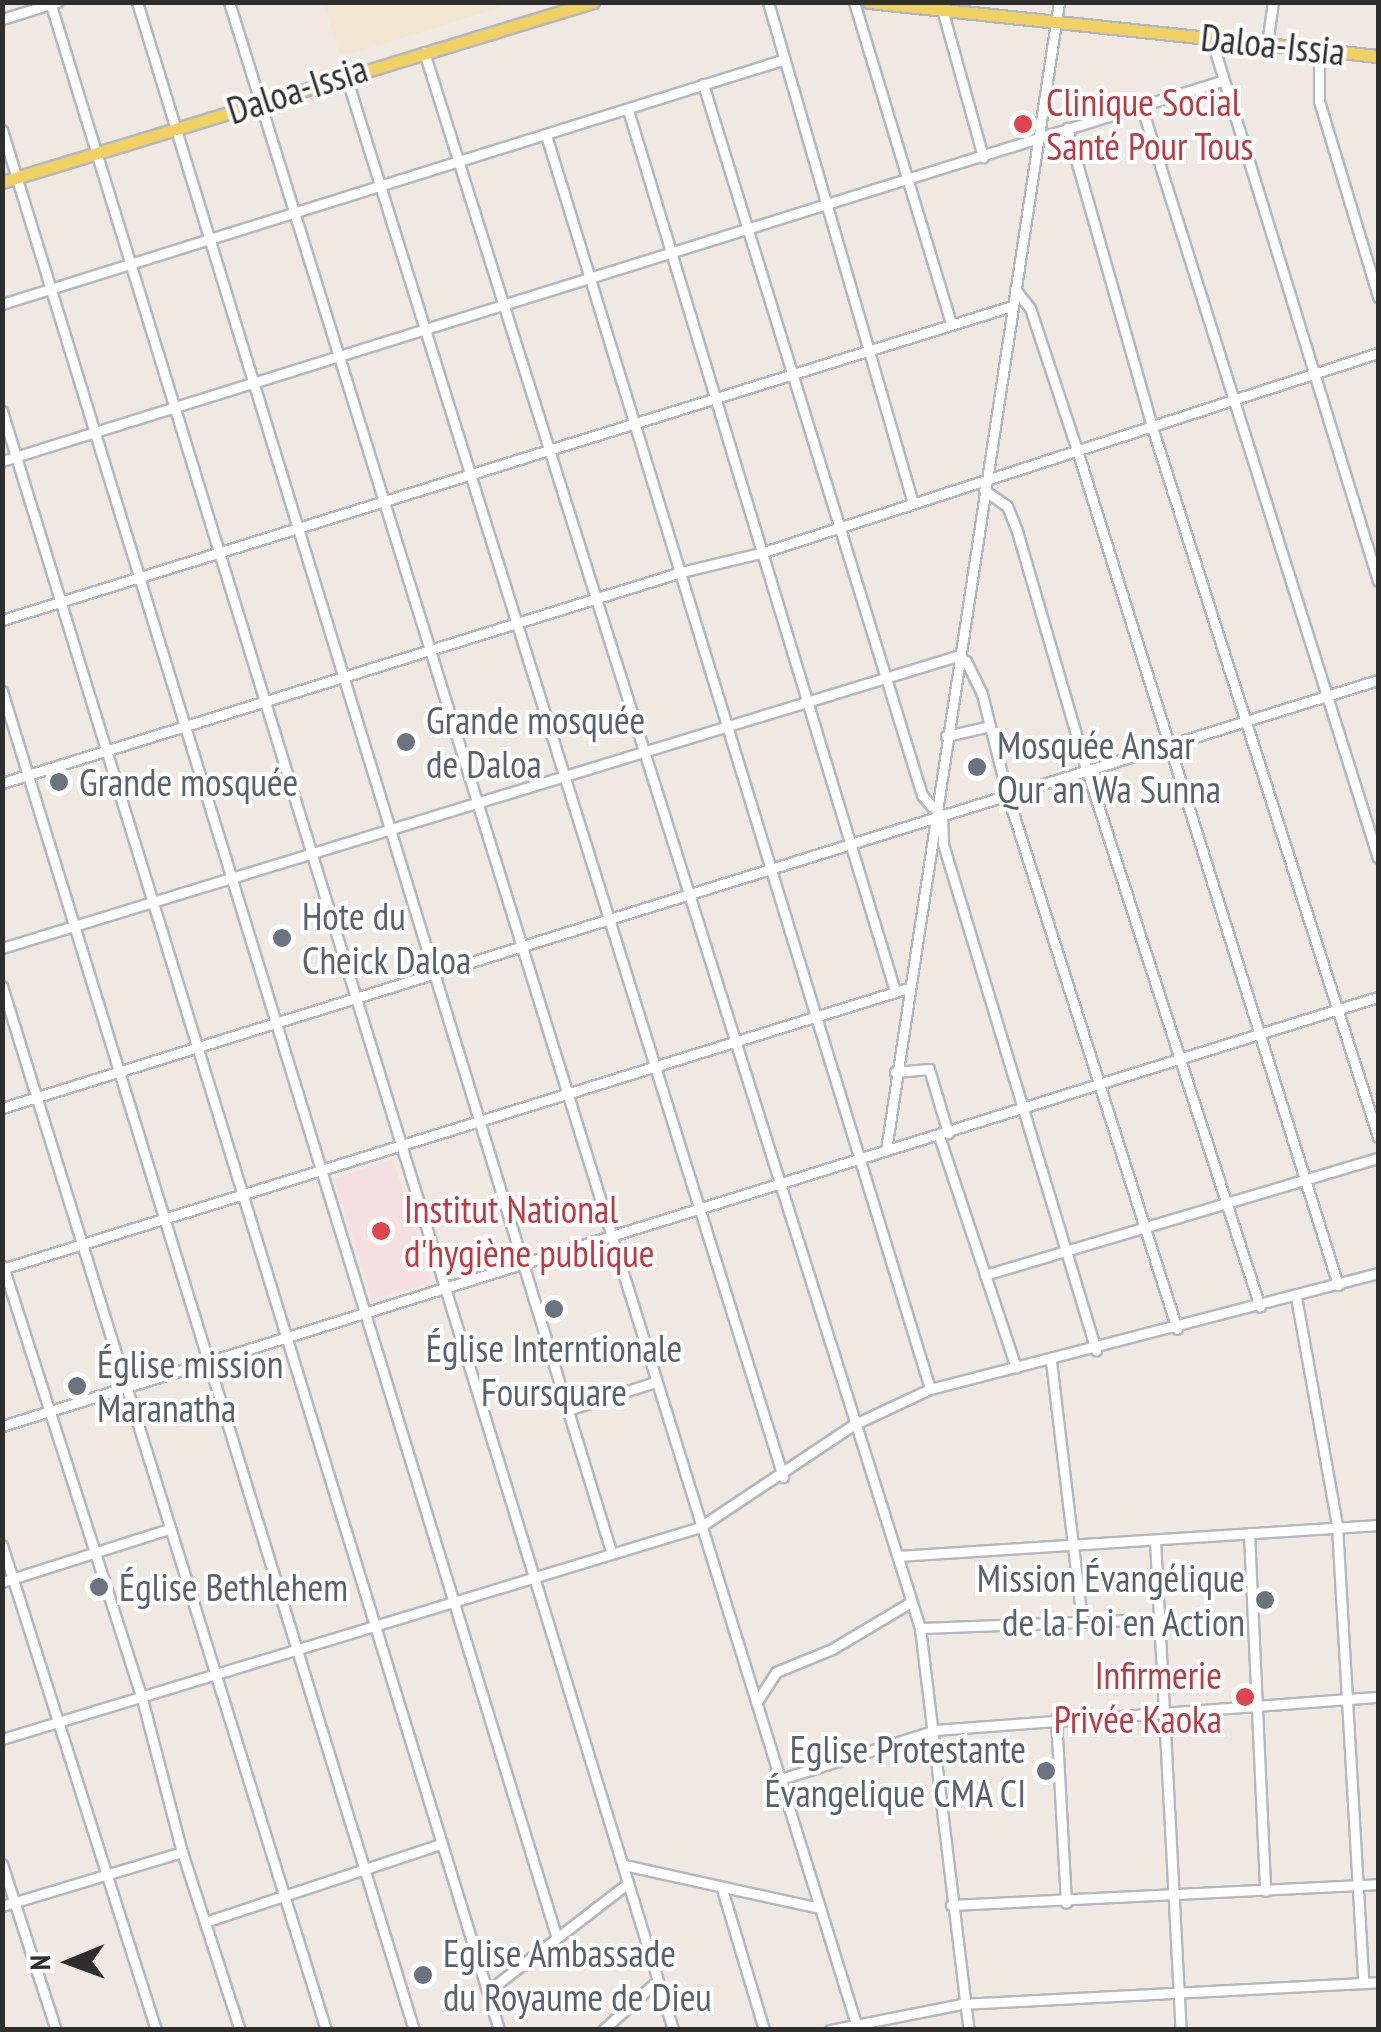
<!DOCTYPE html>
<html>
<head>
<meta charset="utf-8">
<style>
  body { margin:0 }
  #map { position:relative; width:1381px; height:2032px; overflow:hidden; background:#efe9e1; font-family:"PT Sans Narrow",sans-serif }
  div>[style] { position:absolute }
  .education>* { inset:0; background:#f0e6d1 }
  .medical>* { inset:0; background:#f5dfe0 }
  .roads { filter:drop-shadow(2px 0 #b4b7c1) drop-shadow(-2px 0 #b4b7c1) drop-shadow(0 2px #b4b7c1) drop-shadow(0 -2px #b4b7c1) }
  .minor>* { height:9px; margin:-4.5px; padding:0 4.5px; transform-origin:4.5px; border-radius:4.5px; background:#fff }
  .major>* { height:11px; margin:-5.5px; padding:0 5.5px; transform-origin:5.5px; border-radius:5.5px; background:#f2d163 }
  .dots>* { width:28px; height:28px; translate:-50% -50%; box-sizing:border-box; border:5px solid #fff; border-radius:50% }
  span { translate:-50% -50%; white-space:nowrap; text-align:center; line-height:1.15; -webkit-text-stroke:8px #fff; paint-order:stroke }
  .street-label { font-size:38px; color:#2e2e2e }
  .health-label { font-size:38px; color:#be3a42 }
  .left { translate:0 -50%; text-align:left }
  .right { translate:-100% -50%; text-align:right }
  .worship-label { font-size:38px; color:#5b616d }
  .frame { position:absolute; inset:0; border:5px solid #2e2e2e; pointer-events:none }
  .north { position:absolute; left:20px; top:1912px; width:100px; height:100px; -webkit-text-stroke:8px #fff; paint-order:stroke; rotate:269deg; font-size:28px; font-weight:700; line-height:40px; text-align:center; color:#2e2e2e }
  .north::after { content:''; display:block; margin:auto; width:35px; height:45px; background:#2e2e2e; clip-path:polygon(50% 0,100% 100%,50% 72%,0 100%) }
</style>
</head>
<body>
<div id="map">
  <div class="education">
    <i style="clip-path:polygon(324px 3px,324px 2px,515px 3px,351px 54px,339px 53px)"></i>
  </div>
  <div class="medical">
    <i style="clip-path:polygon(393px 1159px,430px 1276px,426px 1284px,372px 1299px,334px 1179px)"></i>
  </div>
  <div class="roads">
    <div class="minor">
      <i style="left:50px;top:2px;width:2122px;rotate:72.92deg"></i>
      <i style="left:137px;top:2px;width:1620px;rotate:72.99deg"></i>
      <i style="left:229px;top:2px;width:2123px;rotate:72.77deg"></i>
      <i style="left:768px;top:2px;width:518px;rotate:73.87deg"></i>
      <i style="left:854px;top:2px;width:335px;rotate:73.2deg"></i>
      <i style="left:942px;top:9px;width:154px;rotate:74.5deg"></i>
      <i style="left:2px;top:19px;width:58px;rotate:-17.2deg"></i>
      <i style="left:1211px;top:38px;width:568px;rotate:72.9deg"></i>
      <i style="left:1267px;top:44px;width:42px;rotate:-81.9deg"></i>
      <i style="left:1319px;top:49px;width:52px;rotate:90deg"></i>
      <i style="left:1319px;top:101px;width:205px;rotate:73.2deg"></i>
      <i style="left:424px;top:52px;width:1652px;rotate:72.53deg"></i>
      <i style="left:920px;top:1628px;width:405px;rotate:83.1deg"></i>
      <i style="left:345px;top:73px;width:1471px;rotate:72.67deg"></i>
      <i style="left:703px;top:84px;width:744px;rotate:72.88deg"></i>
      <i style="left:922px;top:795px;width:18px;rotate:49deg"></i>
      <i style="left:1141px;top:105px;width:789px;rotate:72.53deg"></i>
      <i style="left:628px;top:110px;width:921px;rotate:73.14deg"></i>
      <i style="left:1067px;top:128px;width:311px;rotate:74.1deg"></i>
      <i style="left:1152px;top:427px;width:745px;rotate:72.34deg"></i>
      <i style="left:2px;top:130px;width:1891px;rotate:72.94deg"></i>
      <i style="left:546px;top:135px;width:1311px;rotate:72.97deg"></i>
      <i style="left:1015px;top:289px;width:24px;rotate:52deg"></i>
      <i style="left:1030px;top:308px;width:150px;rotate:71.7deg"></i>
      <i style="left:1077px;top:450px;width:875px;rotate:72.64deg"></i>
      <i style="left:2px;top:304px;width:817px;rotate:-17.37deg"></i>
      <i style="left:2px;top:411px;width:1694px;rotate:72.93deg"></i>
      <i style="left:2px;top:461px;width:1277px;rotate:-17.31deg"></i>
      <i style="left:984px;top:490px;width:28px;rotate:35deg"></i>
      <i style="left:1007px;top:506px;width:27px;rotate:68deg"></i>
      <i style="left:1017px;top:531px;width:247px;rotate:73.8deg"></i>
      <i style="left:1086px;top:768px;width:566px;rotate:72.11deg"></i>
      <i style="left:2px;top:620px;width:1058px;rotate:-17.27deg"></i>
      <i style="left:2px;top:691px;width:1401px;rotate:72.9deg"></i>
      <i style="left:946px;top:736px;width:45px;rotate:-12.8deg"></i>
      <i style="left:2px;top:783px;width:711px;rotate:-17.26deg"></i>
      <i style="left:681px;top:572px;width:85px;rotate:-13.5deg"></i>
      <i style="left:764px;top:552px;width:645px;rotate:-17.96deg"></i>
      <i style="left:942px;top:814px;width:30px;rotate:88deg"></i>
      <i style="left:943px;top:844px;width:529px;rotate:73.18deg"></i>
      <i style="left:2px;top:948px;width:999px;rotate:-17deg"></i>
      <i style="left:957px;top:656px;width:10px;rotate:29deg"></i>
      <i style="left:966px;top:661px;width:37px;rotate:64deg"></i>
      <i style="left:982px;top:694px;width:103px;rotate:76deg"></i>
      <i style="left:1007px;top:794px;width:561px;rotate:72.37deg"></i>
      <i style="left:2px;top:986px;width:1093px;rotate:72.76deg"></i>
      <i style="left:895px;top:1072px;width:34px;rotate:-5deg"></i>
      <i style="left:929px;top:1069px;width:67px;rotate:73.5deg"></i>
      <i style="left:2px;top:1108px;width:1441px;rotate:-17.28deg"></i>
      <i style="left:939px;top:1136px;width:244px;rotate:71.6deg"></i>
      <i style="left:886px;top:1150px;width:1161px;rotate:-81.43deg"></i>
      <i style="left:3px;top:1266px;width:451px;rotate:72.2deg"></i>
      <i style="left:141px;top:1695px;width:162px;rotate:75.4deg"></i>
      <i style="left:182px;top:1852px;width:187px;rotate:72deg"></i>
      <i style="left:2px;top:1269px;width:945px;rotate:-17.23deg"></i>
      <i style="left:985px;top:1275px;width:410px;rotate:-16.6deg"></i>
      <i style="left:1296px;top:1297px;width:233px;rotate:79.8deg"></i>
      <i style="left:1337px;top:1526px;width:458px;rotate:86.7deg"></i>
      <i style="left:1051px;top:1361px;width:263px;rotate:83.2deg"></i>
      <i style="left:571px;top:1409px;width:88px;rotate:-17.8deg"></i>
      <i style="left:2px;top:1426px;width:1441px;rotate:-17.32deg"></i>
      <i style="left:1249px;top:1533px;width:358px;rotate:87.4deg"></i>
      <i style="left:1155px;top:1540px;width:491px;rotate:87deg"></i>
      <i style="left:2px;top:1545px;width:509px;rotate:72.38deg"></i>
      <i style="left:898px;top:1556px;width:481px;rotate:-3.7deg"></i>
      <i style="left:2px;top:1582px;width:175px;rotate:-17.6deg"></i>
      <i style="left:920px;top:1628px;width:239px;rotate:-2.2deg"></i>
      <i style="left:758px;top:1700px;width:33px;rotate:-57deg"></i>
      <i style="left:776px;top:1672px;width:61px;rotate:-22.3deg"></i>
      <i style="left:832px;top:1649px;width:92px;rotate:-30.7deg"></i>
      <i style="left:1056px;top:1718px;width:185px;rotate:86.9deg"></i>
      <i style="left:2px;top:1739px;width:729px;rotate:-16.89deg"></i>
      <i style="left:700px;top:1527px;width:184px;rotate:-33.7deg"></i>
      <i style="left:853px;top:1425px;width:85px;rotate:-25.1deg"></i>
      <i style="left:930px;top:1389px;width:463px;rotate:-14.5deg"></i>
      <i style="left:784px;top:1778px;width:159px;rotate:-17.5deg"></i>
      <i style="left:936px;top:1730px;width:443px;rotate:-4.3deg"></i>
      <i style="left:2px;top:1864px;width:175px;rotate:72deg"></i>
      <i style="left:624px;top:1865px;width:201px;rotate:12.4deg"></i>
      <i style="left:722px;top:1889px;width:147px;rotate:73.4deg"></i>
      <i style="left:951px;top:1905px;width:428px;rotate:-2.8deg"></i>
      <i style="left:2px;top:1906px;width:188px;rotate:-16.7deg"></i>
      <i style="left:205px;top:1922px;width:249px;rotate:-18.3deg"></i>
      <i style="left:488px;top:1991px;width:177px;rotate:-37.6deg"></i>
      <i style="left:603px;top:2030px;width:73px;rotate:-42.2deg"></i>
      <i style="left:830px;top:2030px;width:134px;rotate:-11.2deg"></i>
      <i style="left:961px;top:2004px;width:418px;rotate:-3deg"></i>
    </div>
    <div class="major">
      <i style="left:869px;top:2px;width:512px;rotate:6.06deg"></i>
      <i style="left:2px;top:182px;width:618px;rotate:-16.94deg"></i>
    </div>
  </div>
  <div class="dots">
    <i style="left:1023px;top:124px;background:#e0444e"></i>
    <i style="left:406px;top:742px;background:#6b7280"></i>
    <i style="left:977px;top:767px;background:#6b7280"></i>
    <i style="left:59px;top:782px;background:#6b7280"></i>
    <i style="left:282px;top:938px;background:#6b7280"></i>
    <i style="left:381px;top:1231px;background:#e0444e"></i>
    <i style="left:554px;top:1309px;background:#6b7280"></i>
    <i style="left:77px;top:1386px;background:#6b7280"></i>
    <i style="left:99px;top:1587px;background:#6b7280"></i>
    <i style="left:1265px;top:1600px;background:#6b7280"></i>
    <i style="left:1245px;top:1697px;background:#e0444e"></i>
    <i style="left:1046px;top:1771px;background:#6b7280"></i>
    <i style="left:423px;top:1975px;background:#6b7280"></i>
  </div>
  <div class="street-label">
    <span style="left:1273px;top:44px;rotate:6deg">Daloa-Issia</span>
    <span style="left:297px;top:89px;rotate:-18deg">Daloa-Issia</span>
  </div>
  <div class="health-label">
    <span class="left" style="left:1046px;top:124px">Clinique Social<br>Santé Pour Tous</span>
    <span class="left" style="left:404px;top:1231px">Institut National<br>d'hygiène publique</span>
    <span class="right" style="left:1222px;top:1697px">Infirmerie<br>Privée Kaoka</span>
  </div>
  <div class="worship-label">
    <span class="left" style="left:426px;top:742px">Grande mosquée<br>de Daloa</span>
    <span class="left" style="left:997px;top:767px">Mosquée Ansar<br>Qur an Wa Sunna</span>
    <span class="left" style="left:79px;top:782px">Grande mosquée</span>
    <span class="left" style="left:302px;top:938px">Hote du<br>Cheick Daloa</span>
    <span style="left:554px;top:1370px">Église Interntionale<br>Foursquare</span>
    <span class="left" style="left:97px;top:1386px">Église mission<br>Maranatha</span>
    <span class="right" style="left:1245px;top:1600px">Mission Évangélique<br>de la Foi en Action</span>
    <span class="left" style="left:119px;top:1587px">Église Bethlehem</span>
    <span class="right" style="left:1026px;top:1771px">Eglise Protestante<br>Évangelique CMA CI</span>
    <span class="left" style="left:443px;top:1975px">Eglise Ambassade<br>du Royaume de Dieu</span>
  </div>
  <div class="frame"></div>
  <div class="north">N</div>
</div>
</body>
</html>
